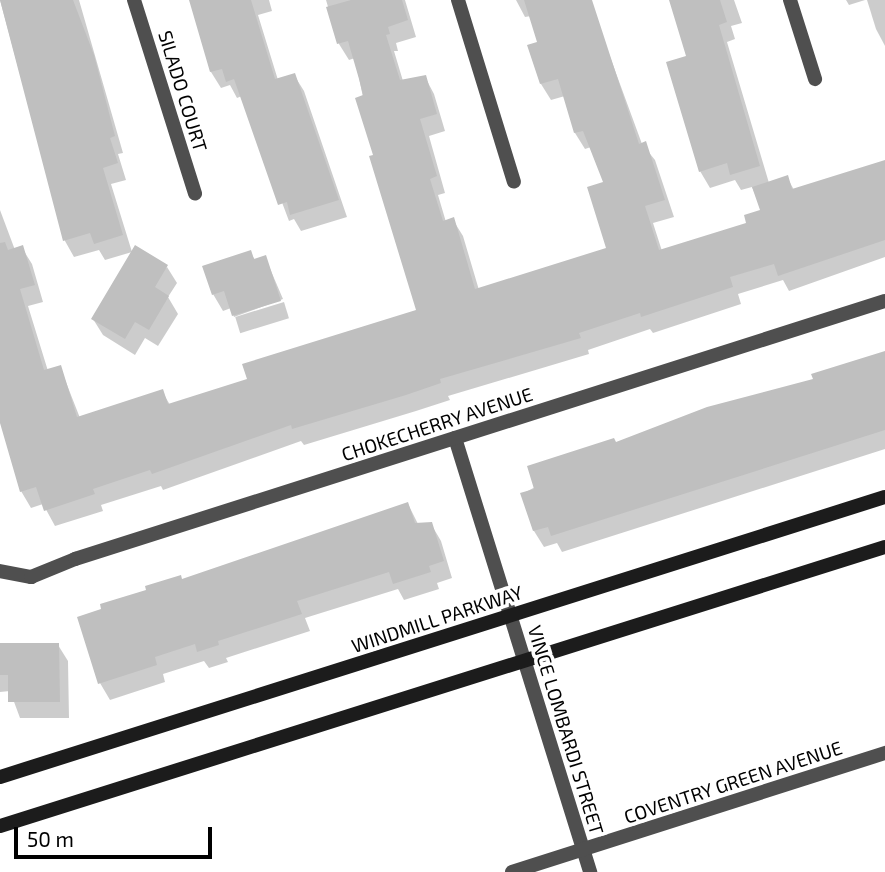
<!DOCTYPE html>
<html>
<head>
<meta charset="utf-8">
<style>
  body { margin:0 }
  #map { position:relative; width:885px; height:872px; overflow:hidden; background:#fff; font-family:"Exo 2",sans-serif }
  div>[style] { position:absolute }
  .shadow>* { inset:0; background:#0003; transform-origin:0 0 }
  .building>* { inset:0; background:#bfbfbf }
  .minor>* { height:14px; margin:-7px; padding:0 7px; transform-origin:7px; border-radius:7px; background:#4f4f4f }
  .secondary>* { height:14px; margin:-7px; padding:0 7px; transform-origin:7px; border-radius:7px; background:#1c1c1c }
  span { translate:-50% -50%; white-space:nowrap; text-align:center; line-height:1.15; -webkit-text-stroke:7px #fff; paint-order:stroke }
  .street-label { font-size:19px; color:#000 }
  .scale { position:absolute; left:14px; top:827px; width:198px; height:32px; box-sizing:border-box; border:4px solid #000; border-top:0; padding-left:9px; font-size:21px; line-height:24px; white-space:nowrap; color:#000; -webkit-text-stroke:5px #fff; paint-order:stroke }
</style>
</head>
<body>
<div id="map">
  <div class="shadow">
    <i style="clip-path:polygon(0 0,79px 0,123px 153px,118px 154px,126px 180px,111px 184px,132px 252px,105px 260px,99px 250px,74px 257px,65px 241px)"></i>
    <i style="clip-path:polygon(190px 0,269px 0,272px 11px,258px 15px,278px 80px,294px 75px,304px 91px,347px 217px,301px 231px,294px 219px,289px 221px,242px 96px,237px 98px,230px 85px,221px 88px,211px 72px)"></i>
    <i style="clip-path:polygon(326px 0,405px 0,416px 37px,396px 43px,398px 51px,394px 51px,403px 81px,425px 77px,434px 94px,445px 131px,429px 136px,445px 193px,438px 195px,446px 222px,453px 220px,463px 236px,479px 290px,608px 249px,605px 183px,591px 147px,585px 149px,575px 133px,565px 96px,551px 100px,541px 84px,539px 43px,531px 16px,525px 17px,516px 0,579px 0,598px 24px,642px 144px,655px 160px,674px 217px,653px 223px,662px 251px,749px 224px,762px 211px,752px 187px,741px 190px,735px 180px,710px 188px,700px 171px,689px 57px,671px 0,734px 0,742px 23px,731px 26px,735px 39px,727px 42px,769px 183px,787px 177px,794px 190px,885px 161px,885px 257px,789px 291px,783px 280px,738px 294px,741px 304px,653px 333px,650px 329px,588px 350px,589px 354px,448px 396px,450px 400px,416px 411px,304px 445px,301px 441px,163px 490px,161px 486px,101px 505px,103px 511px,55px 526px,43px 504px,31px 508px,21px 491px,0 421px,0 210px,15px 250px,22px 248px,32px 264px,43px 302px,28px 306px,48px 371px,60px 367px,80px 418px,162px 391px,170px 405px,249px 380px,418px 311px,375px 156px,355px 58px,349px 60px,339px 44px)"></i>
    <i style="clip-path:polygon(846px 0,865px 0,849px 5px)"></i>
    <i style="clip-path:polygon(867px 0,885px 0,885px 46px,876px 29px)"></i>
    <i style="clip-path:polygon(250px 252px,255px 260px,265px 257px,283px 299px,234px 317px,231px 308px,223px 311px,213px 294px)"></i>
    <i style="clip-path:polygon(167px 267px,177px 283px,168px 297px,178px 314px,158px 346px,145px 338px,135px 355px,103px 335px,93px 319px)"></i>
    <i style="left:284px;top:302px;width:17px;height:51px;rotate:73deg"></i>
    <i style="clip-path:polygon(885px 353px,885px 449px,562px 552px,557px 543px,544px 547px,534px 531px,522px 494px,616px 444px,815px 380px)"></i>
    <i style="clip-path:polygon(408px 504px,418px 524px,431px 524px,441px 541px,452px 578px,437px 583px,439px 589px,404px 600px,398px 589px,305px 618px,310px 631px,226px 658px,228px 662px,209px 668px,204px 661px,163px 674px,165px 682px,110px 700px,100px 683px,182px 580px)"></i>
    <i style="clip-path:polygon(0 645px,58px 645px,68px 661px,69px 718px,20px 718px,10px 691px,0 692px)"></i>
  </div>
  <div class="building">
    <i style="clip-path:polygon(0 0,73px 0,94px 55px,115px 136px,110px 138px,118px 163px,103px 168px,123px 235px,94px 244px,90px 233px,63px 241px)"></i>
    <i style="clip-path:polygon(189px 0,251px 0,275px 79px,295px 73px,339px 200px,290px 215px,287px 202px,278px 205px,234px 79px,226px 82px,222px 69px,210px 72px)"></i>
    <i style="clip-path:polygon(351px 0,402px 0,408px 20px,388px 27px,390px 34px,386px 35px,400px 80px,426px 75px,437px 114px,420px 119px,437px 176px,430px 179px,443px 221px,454px 217px,475px 289px,606px 248px,587px 187px,603px 182px,583px 131px,574px 133px,558px 79px,540px 84px,527px 45px,537px 42px,524px 0,592px 0,639px 144px,646px 141px,665px 200px,645px 206px,659px 250px,746px 223px,744px 215px,760px 210px,752px 187px,788px 175px,792px 189px,885px 160px,885px 240px,778px 276px,774px 264px,730px 277px,733px 287px,641px 317px,640px 313px,579px 333px,581px 338px,440px 379px,441px 383px,406px 395px,292px 429px,291px 425px,152px 474px,150px 470px,93px 489px,95px 494px,44px 511px,36px 487px,20px 492px,0 423px,0 243px,5px 242px,8px 250px,23px 245px,35px 285px,20px 289px,44px 370px,61px 365px,77px 417px,163px 389px,168px 404px,247px 379px,242px 364px,416px 310px,369px 156px,373px 155px,355px 98px,363px 95px,359px 79px,348px 41px,337px 44px,326px 7px)"></i>
    <i style="clip-path:polygon(669px 0,720px 0,727px 22px,719px 25px,760px 166px,730px 175px,727px 163px,699px 172px,666px 62px,686px 56px)"></i>
    <i style="clip-path:polygon(135px 245px,168px 265px,155px 287px,169px 296px,149px 330px,135px 322px,125px 339px,91px 319px)"></i>
    <i style="clip-path:polygon(251px 250px,254px 259px,266px 255px,281px 301px,232px 316px,224px 291px,212px 295px,202px 266px)"></i>
    <i style="clip-path:polygon(885px 351px,885px 430px,551px 536px,548px 527px,533px 531px,520px 493px,534px 489px,527px 466px,614px 438px,616px 442px,707px 407px,813px 379px,811px 374px)"></i>
    <i style="clip-path:polygon(408px 502px,415px 523px,432px 522px,444px 561px,429px 566px,431px 572px,393px 584px,389px 572px,297px 601px,302px 614px,218px 641px,219px 645px,197px 652px,195px 644px,155px 657px,157px 665px,98px 684px,77px 617px,101px 609px,100px 604px,146px 590px,145px 586px,181px 575px,182px 579px)"></i>
    <i style="clip-path:polygon(0 643px,59px 643px,60px 702px,8px 702px,8px 675px,0 675px)"></i>
  </div>
  <div class="minor">
    <i style="left:134px;top:0;width:203px;rotate:72.5deg"></i>
    <i style="left:458px;top:0;width:190px;rotate:72.9deg"></i>
    <i style="left:790px;top:0;width:83px;rotate:72.4deg"></i>
    <i style="left:455px;top:438px;width:455px;rotate:72.7deg"></i>
    <i style="left:0;top:571px;width:32px;rotate:11deg"></i>
    <i style="left:31px;top:577px;width:48px;rotate:-22.2deg"></i>
    <i style="left:75px;top:559px;width:850px;rotate:-17.67deg"></i>
    <i style="left:512px;top:872px;width:392px;rotate:-17.7deg"></i>
  </div>
  <div class="secondary">
    <i style="left:0;top:777px;width:928px;rotate:-17.56deg"></i>
    <i style="left:0;top:826px;width:928px;rotate:-17.5deg"></i>
  </div>
  <div class="street-label">
    <span style="left:183px;top:91px;rotate:73deg">SILADO COURT</span>
    <span style="left:437px;top:424px;rotate:-18deg">CHOKECHERRY AVENUE</span>
    <span style="left:437px;top:619px;rotate:-18deg">WINDMILL PARKWAY</span>
    <span style="left:566px;top:730px;rotate:73deg">VINCE LOMBARDI STREET</span>
    <span style="left:733px;top:782px;rotate:-18deg">COVENTRY GREEN AVENUE</span>
  </div>
  <div class="scale">50 m</div>
</div>
</body>
</html>
